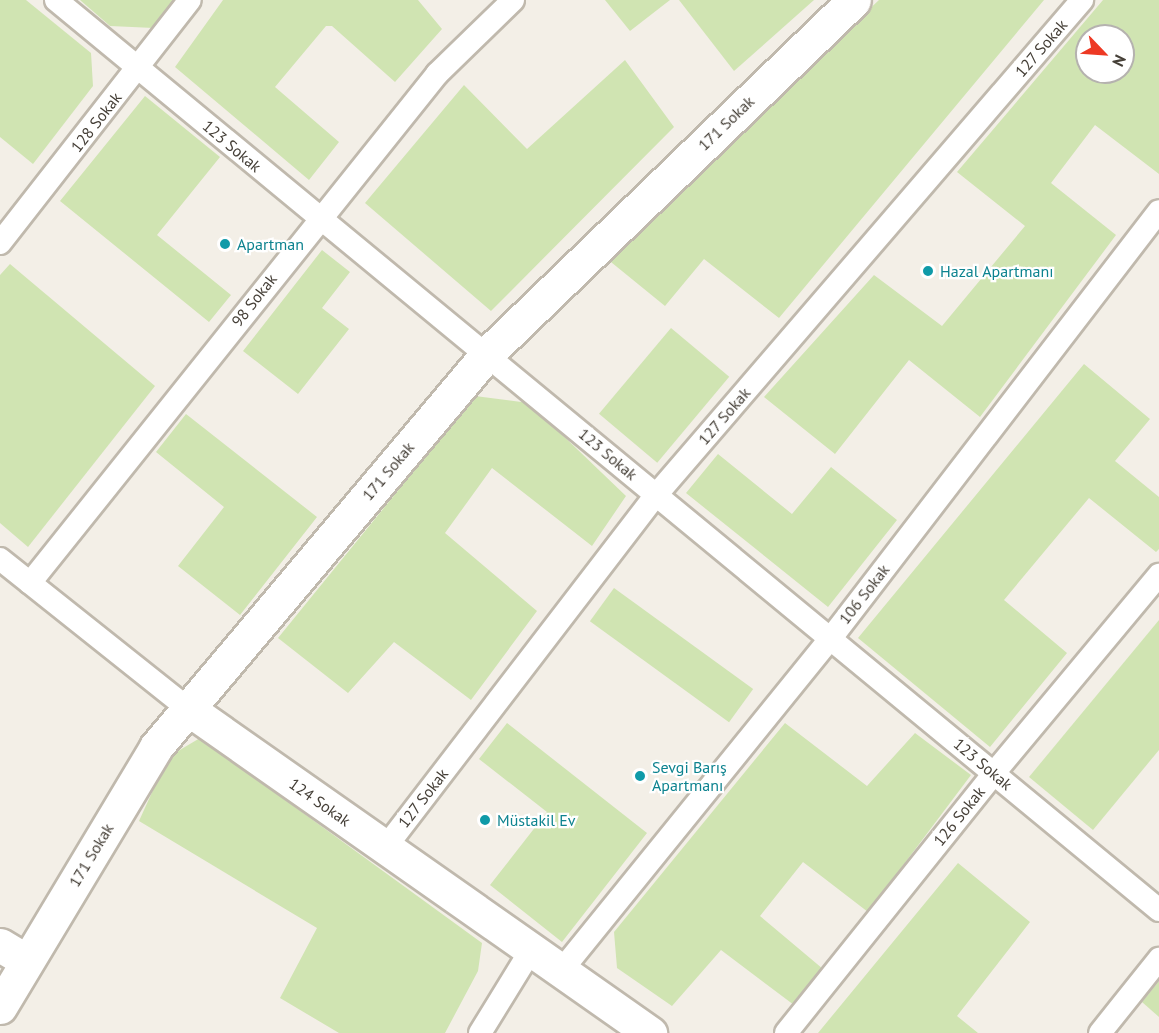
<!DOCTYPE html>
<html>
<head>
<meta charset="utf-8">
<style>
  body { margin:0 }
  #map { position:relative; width:1159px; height:1033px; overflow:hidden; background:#f3efe7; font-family:"PT Sans",sans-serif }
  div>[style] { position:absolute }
  .green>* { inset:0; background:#d0e4b2; transform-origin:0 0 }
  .roads { filter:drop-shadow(2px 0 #c0b9ad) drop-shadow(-2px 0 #c0b9ad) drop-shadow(0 2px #c0b9ad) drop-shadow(0 -2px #c0b9ad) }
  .service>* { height:22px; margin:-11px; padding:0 11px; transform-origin:11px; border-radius:11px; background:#fff }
  .minor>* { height:33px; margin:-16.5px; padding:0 16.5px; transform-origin:16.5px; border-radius:16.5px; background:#fff }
  .dots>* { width:16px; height:16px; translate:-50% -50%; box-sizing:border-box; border:3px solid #fff; border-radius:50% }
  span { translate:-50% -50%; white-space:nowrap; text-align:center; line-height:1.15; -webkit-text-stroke:4.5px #fff; paint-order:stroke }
  .street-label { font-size:16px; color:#453f37 }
  .culture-label { font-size:16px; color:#0d838f }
  .left { translate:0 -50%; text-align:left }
  .north { position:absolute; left:1075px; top:24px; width:60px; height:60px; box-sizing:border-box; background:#fff; border:2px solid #b5b2af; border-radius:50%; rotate:115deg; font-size:16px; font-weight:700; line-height:24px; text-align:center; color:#453f37 }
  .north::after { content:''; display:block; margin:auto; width:21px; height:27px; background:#ed3924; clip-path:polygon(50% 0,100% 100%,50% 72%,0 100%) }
</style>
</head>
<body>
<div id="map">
  <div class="green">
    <i style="clip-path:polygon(0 0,26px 0,91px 53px,93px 86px,33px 164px,0 137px)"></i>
    <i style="clip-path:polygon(80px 0,178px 0,154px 28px,110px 26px)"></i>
    <i style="clip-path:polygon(223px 0,418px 0,442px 29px,395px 82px,332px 26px,326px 26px,275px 87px,339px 142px,309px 180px,175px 67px)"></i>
    <i style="clip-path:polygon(605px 0,670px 0,630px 31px)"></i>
    <i style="clip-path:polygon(679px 0,814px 0,734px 71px)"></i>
    <i style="clip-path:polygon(879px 0,1044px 0,779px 318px,704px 259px,665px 306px,606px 258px)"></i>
    <i style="clip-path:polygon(evenodd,1103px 0,1159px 0,1159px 174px,1095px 125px,1051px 183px,1116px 235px,980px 417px,909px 360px,835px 454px,764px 397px,874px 275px,942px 326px,1025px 226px,957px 172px,1103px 0,1087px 36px,1123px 36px,1123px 72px,1087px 72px,1087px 36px)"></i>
    <i style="clip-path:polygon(625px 60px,674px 127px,491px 311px,365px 203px,464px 85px,527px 149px)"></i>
    <i style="clip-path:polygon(145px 96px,220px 157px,157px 235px,231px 295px,209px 322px,60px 201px)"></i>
    <i style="clip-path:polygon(322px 250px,350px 272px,322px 308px,349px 329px,298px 394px,243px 351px)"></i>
    <i style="clip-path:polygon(10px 264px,155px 386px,28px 547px,0 523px,0 275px)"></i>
    <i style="left:671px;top:328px;width:76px;height:112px;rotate:40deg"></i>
    <i style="clip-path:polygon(1084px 364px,1150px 419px,1115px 461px,1159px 497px,1159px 549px,1156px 552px,1089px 498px,1004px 600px,1067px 653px,990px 747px,858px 638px)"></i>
    <i style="clip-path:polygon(475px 396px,529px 403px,626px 496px,592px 546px,492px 468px,445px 533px,537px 611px,471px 700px,394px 642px,348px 693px,278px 638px)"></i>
    <i style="clip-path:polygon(186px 414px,317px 517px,240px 615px,178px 566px,224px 507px,156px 452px)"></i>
    <i style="clip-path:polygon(718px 454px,792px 514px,831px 467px,897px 520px,828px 607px,686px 493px)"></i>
    <i style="left:614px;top:588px;width:172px;height:41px;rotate:36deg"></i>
    <i style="clip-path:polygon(1159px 620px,1159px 750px,1093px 830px,1029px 777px)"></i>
    <i style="clip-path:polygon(507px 723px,647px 833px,562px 942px,490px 885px,547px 812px,479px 759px)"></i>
    <i style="clip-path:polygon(785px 723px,867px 786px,915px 733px,971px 775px,868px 912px,803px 862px,760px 916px,823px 969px,794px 1005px,721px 950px,672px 1006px,617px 968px,614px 932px)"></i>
    <i style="clip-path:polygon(200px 738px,482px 943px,478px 971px,445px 1033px,339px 1033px,280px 998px,317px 928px,139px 821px,168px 757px)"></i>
    <i style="clip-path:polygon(958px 863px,1030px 922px,957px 1016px,978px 1033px,818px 1033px)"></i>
    <i style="clip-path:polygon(1159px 981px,1159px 1017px,1142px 1002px)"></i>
  </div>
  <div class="roads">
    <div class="service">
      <i style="left:56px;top:0;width:1430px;rotate:39.52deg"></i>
      <i style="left:0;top:243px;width:308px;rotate:-52deg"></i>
      <i style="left:0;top:559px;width:239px;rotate:38.5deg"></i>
      <i style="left:30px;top:583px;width:652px;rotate:-51.35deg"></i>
      <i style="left:437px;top:74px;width:106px;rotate:-44.2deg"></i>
      <i style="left:385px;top:848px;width:446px;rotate:-52.5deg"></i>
      <i style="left:657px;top:494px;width:652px;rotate:-49.29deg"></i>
      <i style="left:561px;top:971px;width:429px;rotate:-51deg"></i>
      <i style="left:831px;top:638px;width:538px;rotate:-52.47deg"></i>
      <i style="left:480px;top:1033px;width:97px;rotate:-58.4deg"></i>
      <i style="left:786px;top:1033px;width:333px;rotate:-51.3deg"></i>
      <i style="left:994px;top:773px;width:258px;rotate:-50.2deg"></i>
      <i style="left:1100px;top:1033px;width:95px;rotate:-51.4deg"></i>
    </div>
    <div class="minor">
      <i style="left:187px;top:708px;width:566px;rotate:35.07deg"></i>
      <i style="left:0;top:945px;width:31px;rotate:31deg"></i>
      <i style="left:0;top:1007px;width:303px;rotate:-59deg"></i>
      <i style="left:156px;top:747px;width:515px;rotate:-49.88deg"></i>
      <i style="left:488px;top:353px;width:508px;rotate:-43.96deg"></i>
    </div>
  </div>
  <div class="dots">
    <i style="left:225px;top:244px;background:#0f9aa8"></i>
    <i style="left:928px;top:271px;background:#0f9aa8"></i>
    <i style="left:640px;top:776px;background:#0f9aa8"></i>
    <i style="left:485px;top:820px;background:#0f9aa8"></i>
  </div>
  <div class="street-label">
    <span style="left:1041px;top:48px;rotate:-49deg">127 Sokak</span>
    <span style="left:96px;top:122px;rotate:-52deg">128 Sokak</span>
    <span style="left:726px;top:123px;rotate:-44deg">171 Sokak</span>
    <span style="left:232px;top:146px;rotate:40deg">123 Sokak</span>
    <span style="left:254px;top:300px;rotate:-52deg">98 Sokak</span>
    <span style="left:724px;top:416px;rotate:-49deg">127 Sokak</span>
    <span style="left:608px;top:454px;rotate:40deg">123 Sokak</span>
    <span style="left:388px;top:471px;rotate:-50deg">171 Sokak</span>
    <span style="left:864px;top:594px;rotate:-52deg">106 Sokak</span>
    <span style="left:983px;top:764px;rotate:40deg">123 Sokak</span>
    <span style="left:423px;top:798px;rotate:-52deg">127 Sokak</span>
    <span style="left:320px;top:802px;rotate:35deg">124 Sokak</span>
    <span style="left:959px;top:816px;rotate:-51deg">126 Sokak</span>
    <span style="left:91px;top:855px;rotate:-59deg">171 Sokak</span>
  </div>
  <div class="culture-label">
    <span class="left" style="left:237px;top:244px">Apartman</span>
    <span class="left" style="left:940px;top:271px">Hazal Apartmanı</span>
    <span class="left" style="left:652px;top:776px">Sevgi Barış<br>Apartmanı</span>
    <span class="left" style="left:497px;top:820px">Müstakil Ev</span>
  </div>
  <div class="north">N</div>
</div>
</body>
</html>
